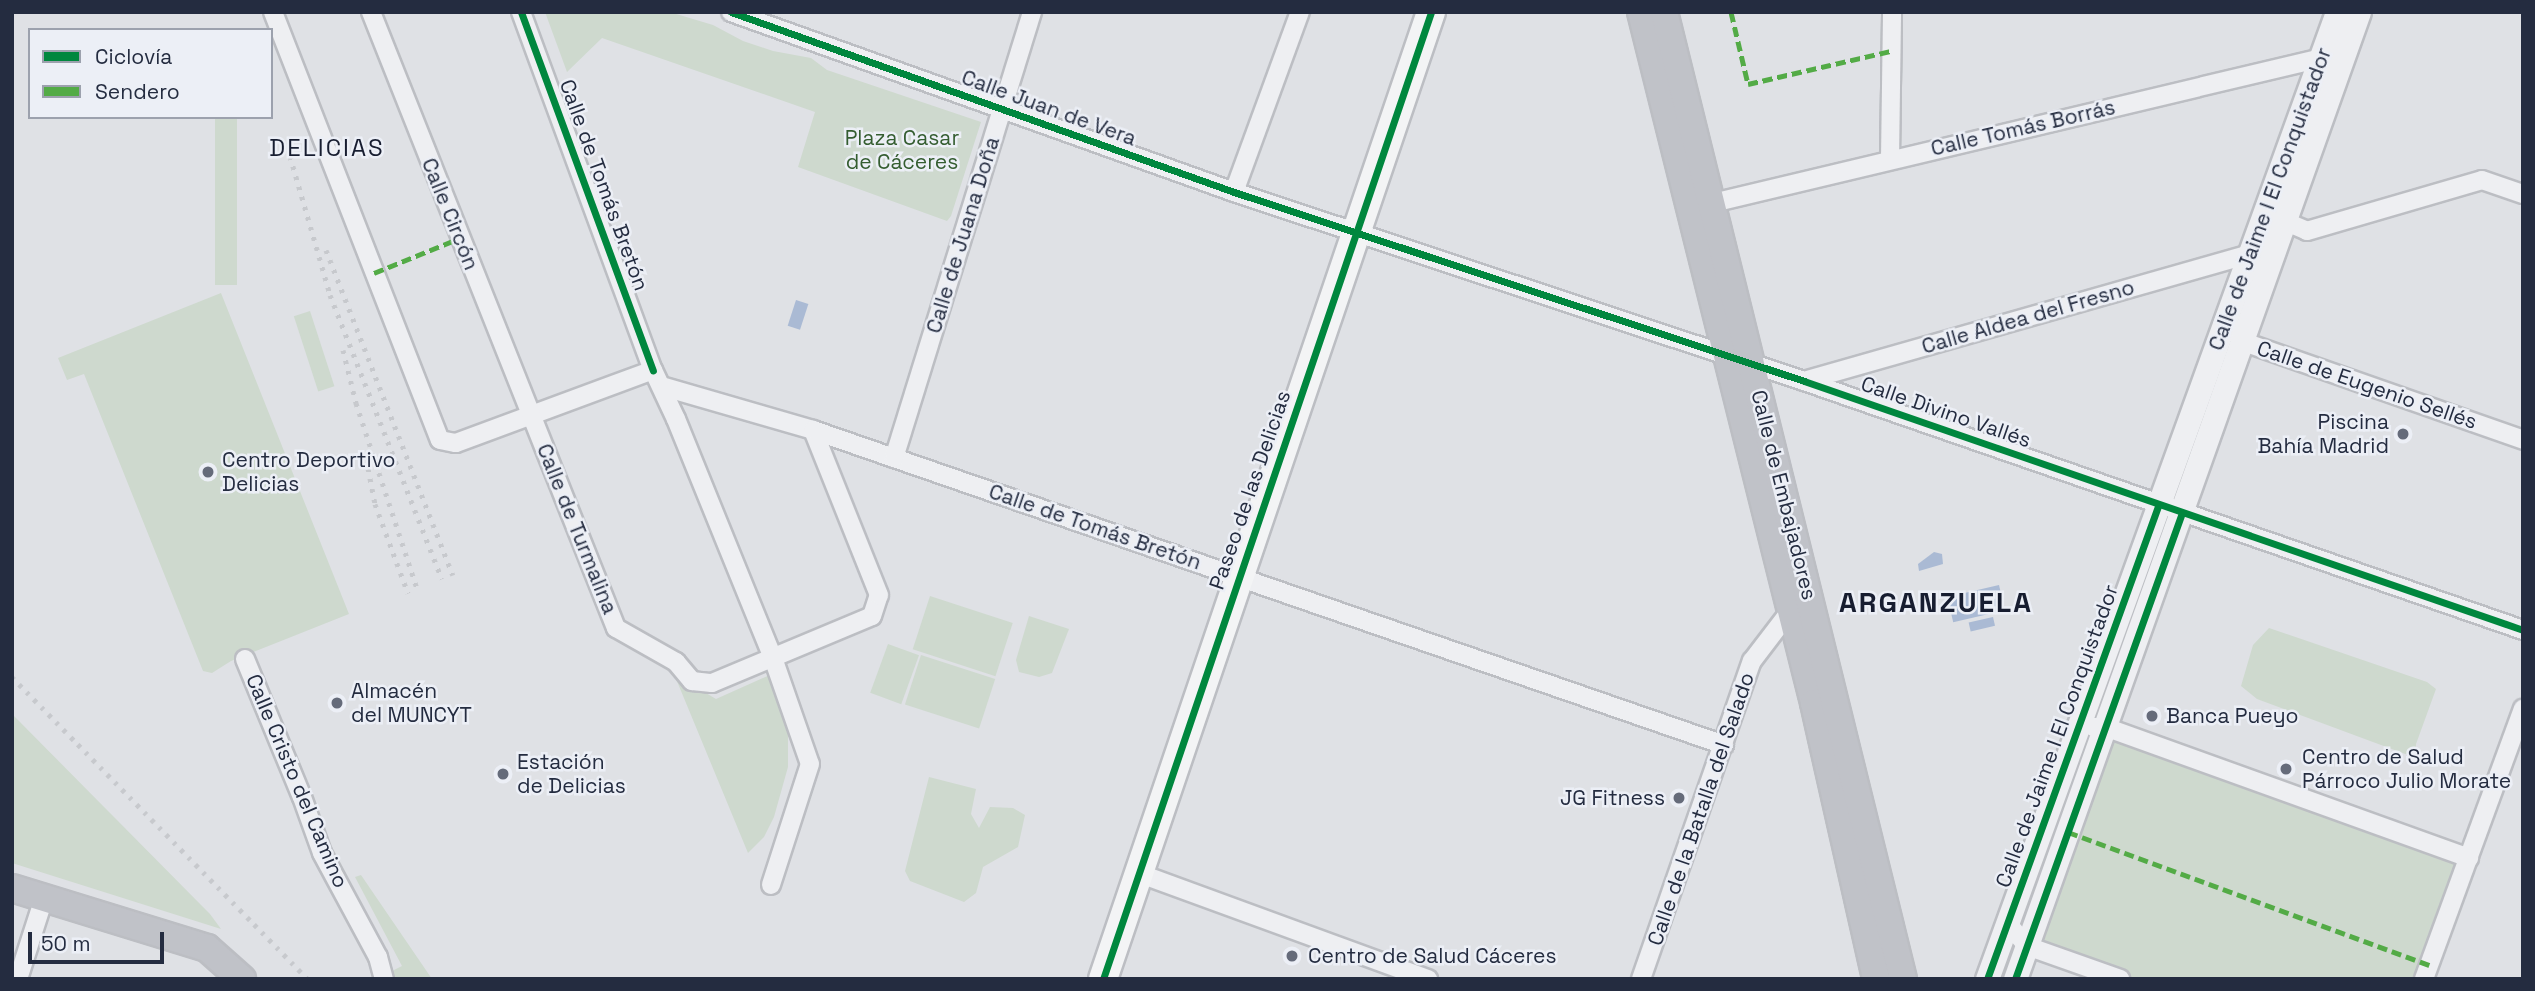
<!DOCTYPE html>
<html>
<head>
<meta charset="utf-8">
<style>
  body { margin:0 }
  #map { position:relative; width:2535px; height:991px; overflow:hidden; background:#dfe1e5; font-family:"Space Grotesk",sans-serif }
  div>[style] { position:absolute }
  .green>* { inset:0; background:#ced9ce; transform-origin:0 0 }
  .water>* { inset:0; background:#aabad4; transform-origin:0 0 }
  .roads { filter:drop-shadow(2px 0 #bcbec3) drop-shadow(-2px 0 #bcbec3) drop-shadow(0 2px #bcbec3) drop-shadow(0 -2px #bcbec3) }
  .minor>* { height:18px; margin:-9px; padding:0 9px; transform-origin:9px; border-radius:9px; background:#eeeff2 }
  .tertiary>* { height:23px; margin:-11.5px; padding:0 11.5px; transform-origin:11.5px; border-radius:11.5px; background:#eeeff2 }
  .secondary>* { height:26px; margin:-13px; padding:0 13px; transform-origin:13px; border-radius:13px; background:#c0c2c8 }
  .primary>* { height:28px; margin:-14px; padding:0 14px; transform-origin:14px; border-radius:14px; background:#f3f4f5 }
  .rail>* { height:5px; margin-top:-2.5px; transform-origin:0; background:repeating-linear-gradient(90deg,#c7c9cd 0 3.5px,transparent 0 10.5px) }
  .quiet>* { height:5px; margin-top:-2.5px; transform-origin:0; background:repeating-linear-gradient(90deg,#53ab46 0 10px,transparent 0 15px) }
  .cycleway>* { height:7px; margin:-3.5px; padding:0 3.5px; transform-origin:3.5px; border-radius:3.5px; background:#00873e }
  .dots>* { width:19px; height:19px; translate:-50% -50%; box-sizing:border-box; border:4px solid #eceff6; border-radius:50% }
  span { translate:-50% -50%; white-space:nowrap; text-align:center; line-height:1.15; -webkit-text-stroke:5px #eceff6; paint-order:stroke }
  .street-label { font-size:21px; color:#242c40 }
  .park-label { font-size:21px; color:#345d30 }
  .poi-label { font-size:21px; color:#242c40 }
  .right { translate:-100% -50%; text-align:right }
  .left { translate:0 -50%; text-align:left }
  .quarter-label { font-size:24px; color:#171d30; letter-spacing:2px }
  .district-label { font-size:28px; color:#171d30; font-weight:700; letter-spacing:2px }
  .frame { position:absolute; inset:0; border:14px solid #242c40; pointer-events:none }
  .legend { position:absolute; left:28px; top:28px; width:245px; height:91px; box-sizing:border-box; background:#eceff6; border:2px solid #9ca1ad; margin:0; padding:9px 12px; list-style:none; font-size:21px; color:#242c40 }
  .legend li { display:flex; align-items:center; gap:14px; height:35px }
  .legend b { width:35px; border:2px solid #9ca1ad }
  .scale { position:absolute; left:28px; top:932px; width:136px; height:32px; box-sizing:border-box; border:4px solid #242c40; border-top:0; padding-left:9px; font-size:21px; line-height:24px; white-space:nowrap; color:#242c40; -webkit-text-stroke:5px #eceff6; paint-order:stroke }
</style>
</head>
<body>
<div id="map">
  <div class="green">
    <i style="clip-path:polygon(545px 12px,673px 13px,713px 25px,743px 41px,773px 51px,811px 58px,827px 70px,981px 122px,951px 216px,947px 221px,798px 167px,815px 112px,602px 38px,567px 72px)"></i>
    <i style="left:215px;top:117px;width:22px;height:168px"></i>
    <i style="clip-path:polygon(221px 293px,349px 614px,231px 661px,212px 673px,203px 671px,84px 374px,67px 380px,58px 358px)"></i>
    <i style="left:310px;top:311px;width:79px;height:17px;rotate:72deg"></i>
    <i style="left:930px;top:596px;width:87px;height:56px;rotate:18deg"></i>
    <i style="clip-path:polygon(1029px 616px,1069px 629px,1052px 673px,1039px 677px,1019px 672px,1016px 660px)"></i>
    <i style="clip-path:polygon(2269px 628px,2427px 682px,2436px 689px,2416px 744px,2416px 758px,2257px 699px,2241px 686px,2253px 645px)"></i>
    <i style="left:888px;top:644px;width:33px;height:52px;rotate:20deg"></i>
    <i style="left:921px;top:655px;width:78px;height:52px;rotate:18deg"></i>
    <i style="clip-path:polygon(774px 673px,788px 721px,788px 767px,774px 817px,764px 837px,748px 853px,674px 674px,716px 699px)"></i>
    <i style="clip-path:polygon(12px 714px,210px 914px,221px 929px,12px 863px)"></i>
    <i style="clip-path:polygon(2105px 727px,2469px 858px,2423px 979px,2120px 979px,2027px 946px)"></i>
    <i style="clip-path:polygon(929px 777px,976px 789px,971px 814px,979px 828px,990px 807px,1013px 808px,1025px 815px,1018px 847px,983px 867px,976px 893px,964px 902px,910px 881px,905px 871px)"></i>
    <i style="clip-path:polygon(361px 875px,432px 979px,395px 979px,390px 972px,402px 966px,355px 877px)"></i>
  </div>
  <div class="water">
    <i style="left:796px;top:300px;width:13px;height:27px;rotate:18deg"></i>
    <i style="clip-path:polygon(1934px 552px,1942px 554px,1943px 564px,1919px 571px,1918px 564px)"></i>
    <i style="left:1999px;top:585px;width:26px;height:53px;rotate:77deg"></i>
    <i style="left:1993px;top:617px;width:9px;height:25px;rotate:77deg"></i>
  </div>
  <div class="roads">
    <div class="minor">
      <i style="left:273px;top:12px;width:459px;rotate:68.7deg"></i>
      <i style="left:440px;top:440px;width:16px;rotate:11deg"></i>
      <i style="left:456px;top:443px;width:210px;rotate:-20.3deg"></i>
      <i style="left:371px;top:12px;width:663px;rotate:68.31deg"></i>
      <i style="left:616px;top:628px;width:69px;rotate:29.5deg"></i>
      <i style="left:676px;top:662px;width:25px;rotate:50deg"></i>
      <i style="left:692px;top:681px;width:20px;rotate:6deg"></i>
      <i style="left:712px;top:683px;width:173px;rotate:-22.7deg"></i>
      <i style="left:872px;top:616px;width:22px;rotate:-72deg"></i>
      <i style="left:879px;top:595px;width:178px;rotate:-111.8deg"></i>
      <i style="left:521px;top:12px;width:382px;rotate:69.8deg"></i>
      <i style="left:653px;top:370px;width:54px;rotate:64.9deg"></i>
      <i style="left:676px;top:419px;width:255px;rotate:67.9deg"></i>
      <i style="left:772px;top:655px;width:115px;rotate:70.8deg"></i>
      <i style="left:810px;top:764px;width:127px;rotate:107.9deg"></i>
      <i style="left:731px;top:12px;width:534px;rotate:19.69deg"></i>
      <i style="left:1234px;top:192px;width:601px;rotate:18.34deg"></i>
      <i style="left:1804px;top:381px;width:761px;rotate:19.1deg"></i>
      <i style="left:1890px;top:159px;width:147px;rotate:-89.2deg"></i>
      <i style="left:1234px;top:192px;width:192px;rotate:-69.9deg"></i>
      <i style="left:1700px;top:206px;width:638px;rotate:-13.4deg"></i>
      <i style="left:2321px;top:58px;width:10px;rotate:-37deg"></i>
      <i style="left:2284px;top:221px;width:25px;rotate:23deg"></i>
      <i style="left:2307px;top:231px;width:182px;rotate:-16.2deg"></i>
      <i style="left:2482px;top:180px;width:43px;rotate:18.9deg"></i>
      <i style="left:2237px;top:331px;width:11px;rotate:68deg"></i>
      <i style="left:2241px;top:341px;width:299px;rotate:19.3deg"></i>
      <i style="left:1804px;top:381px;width:466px;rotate:-15.9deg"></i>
      <i style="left:661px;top:386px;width:158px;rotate:16.1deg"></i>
      <i style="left:813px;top:430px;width:964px;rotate:19.07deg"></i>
      <i style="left:894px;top:458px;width:467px;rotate:-72.8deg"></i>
      <i style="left:245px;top:659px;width:149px;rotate:67.6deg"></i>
      <i style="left:302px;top:797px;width:59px;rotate:70.3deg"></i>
      <i style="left:322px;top:853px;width:118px;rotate:61.7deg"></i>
      <i style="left:378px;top:957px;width:23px;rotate:75deg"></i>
      <i style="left:2093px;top:727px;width:12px"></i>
      <i style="left:2105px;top:727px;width:387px;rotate:19.8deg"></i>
      <i style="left:1138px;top:873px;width:309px;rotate:20.1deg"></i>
      <i style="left:2008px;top:924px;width:29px;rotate:49deg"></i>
      <i style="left:2027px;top:946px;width:99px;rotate:19.5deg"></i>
      <i style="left:18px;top:979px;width:85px;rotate:-72.2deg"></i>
      <i style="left:1641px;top:979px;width:337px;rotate:-70.8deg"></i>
      <i style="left:1752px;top:661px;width:64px;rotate:-52.6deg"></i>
      <i style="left:2424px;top:979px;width:288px;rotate:-69.9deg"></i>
    </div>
    <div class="tertiary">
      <i style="left:1987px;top:979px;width:1028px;rotate:-70.1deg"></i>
      <i style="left:2015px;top:979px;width:1026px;rotate:-70.42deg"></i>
    </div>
    <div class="secondary">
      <i style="left:1641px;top:12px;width:712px;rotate:75.94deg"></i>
      <i style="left:1814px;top:703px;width:283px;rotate:77.3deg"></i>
      <i style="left:1664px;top:12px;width:996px;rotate:76.12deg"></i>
      <i style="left:12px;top:888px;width:204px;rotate:17.1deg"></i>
      <i style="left:207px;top:948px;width:47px;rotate:41.5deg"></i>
    </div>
    <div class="primary">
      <i style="left:1103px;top:979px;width:1021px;rotate:-71.26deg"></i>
    </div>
  </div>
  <div class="rail">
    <i style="left:290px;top:156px;width:145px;rotate:73.9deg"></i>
    <i style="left:330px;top:295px;width:305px;rotate:68.5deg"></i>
    <i style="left:326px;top:250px;width:349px;rotate:68.7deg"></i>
    <i style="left:343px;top:350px;width:55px;rotate:76.2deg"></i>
    <i style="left:356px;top:403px;width:196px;rotate:71.8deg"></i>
    <i style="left:368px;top:468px;width:37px;rotate:79deg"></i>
    <i style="left:375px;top:504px;width:95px;rotate:69.7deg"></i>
    <i style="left:12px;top:677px;width:423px;rotate:45.6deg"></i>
  </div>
  <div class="quiet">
    <i style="left:1731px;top:12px;width:74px;rotate:76.7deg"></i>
    <i style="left:1748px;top:84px;width:147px;rotate:-13deg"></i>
    <i style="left:374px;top:273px;width:85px;rotate:-22.1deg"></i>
    <i style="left:2068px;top:832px;width:386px;rotate:20.2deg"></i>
  </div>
  <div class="cycleway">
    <i style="left:521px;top:12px;width:382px;rotate:69.8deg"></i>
    <i style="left:731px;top:12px;width:534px;rotate:19.69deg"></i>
    <i style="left:1234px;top:192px;width:601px;rotate:18.34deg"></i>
    <i style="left:1804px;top:381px;width:761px;rotate:19.1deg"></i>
    <i style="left:1103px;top:979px;width:1021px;rotate:-71.26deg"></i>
    <i style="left:1987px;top:979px;width:503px;rotate:-70.12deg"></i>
    <i style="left:2015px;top:979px;width:495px;rotate:-70.3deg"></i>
  </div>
  <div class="dots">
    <i style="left:2403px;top:434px;background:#656b7a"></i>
    <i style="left:208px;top:472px;background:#656b7a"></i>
    <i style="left:337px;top:703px;background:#656b7a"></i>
    <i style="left:2152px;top:716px;background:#656b7a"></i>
    <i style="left:2286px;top:769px;background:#656b7a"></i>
    <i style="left:503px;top:774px;background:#656b7a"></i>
    <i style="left:1679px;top:798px;background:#656b7a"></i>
    <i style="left:1292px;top:956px;background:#656b7a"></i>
  </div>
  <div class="street-label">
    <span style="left:1049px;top:108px;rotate:20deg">Calle Juan de Vera</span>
    <span style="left:2023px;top:128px;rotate:-13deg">Calle Tomás Borrás</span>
    <span style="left:604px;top:185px;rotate:70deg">Calle de Tomás Bretón</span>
    <span style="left:2270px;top:199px;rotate:-70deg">Calle de Jaime I El Conquistador</span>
    <span style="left:450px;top:214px;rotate:68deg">Calle Circón</span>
    <span style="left:963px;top:235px;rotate:-73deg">Calle de Juana Doña</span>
    <span style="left:2028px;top:317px;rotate:-16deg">Calle Aldea del Fresno</span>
    <span style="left:2367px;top:385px;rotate:19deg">Calle de Eugenio Sellés</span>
    <span style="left:1946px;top:412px;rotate:19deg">Calle Divino Vallés</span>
    <span style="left:1250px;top:490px;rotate:-71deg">Paseo de las Delicias</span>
    <span style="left:1784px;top:495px;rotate:76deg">Calle de Embajadores</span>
    <span style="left:1095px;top:527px;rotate:19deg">Calle de Tomás Bretón</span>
    <span style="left:577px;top:529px;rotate:68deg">Calle de Turmalina</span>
    <span style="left:2057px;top:736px;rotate:-70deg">Calle de Jaime I El Conquistador</span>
    <span style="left:297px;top:781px;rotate:67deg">Calle Cristo del Camino</span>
    <span style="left:1701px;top:809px;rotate:-71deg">Calle de la Batalla del Salado</span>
  </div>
  <div class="park-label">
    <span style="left:902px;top:150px">Plaza Casar<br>de Cáceres</span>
  </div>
  <div class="poi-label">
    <span class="right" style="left:2389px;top:434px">Piscina<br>Bahía Madrid</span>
    <span class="left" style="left:222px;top:472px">Centro Deportivo<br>Delicias</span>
    <span class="left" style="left:351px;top:703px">Almacén<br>del MUNCYT</span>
    <span class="left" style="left:2166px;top:716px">Banca Pueyo</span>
    <span class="left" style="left:2302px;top:769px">Centro de Salud<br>Párroco Julio Morate</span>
    <span class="left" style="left:517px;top:774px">Estación<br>de Delicias</span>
    <span class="right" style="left:1665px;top:798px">JG Fitness</span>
    <span class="left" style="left:1308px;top:956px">Centro de Salud Cáceres</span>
  </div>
  <div class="quarter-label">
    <span style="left:327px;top:148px">DELICIAS</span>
  </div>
  <div class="district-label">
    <span style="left:1936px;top:602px">ARGANZUELA</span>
  </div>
  <div class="frame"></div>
  <ul class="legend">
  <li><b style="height:9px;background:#00873e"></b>Ciclovía</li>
  <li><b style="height:9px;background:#53ab46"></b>Sendero</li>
  </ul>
  <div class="scale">50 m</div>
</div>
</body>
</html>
